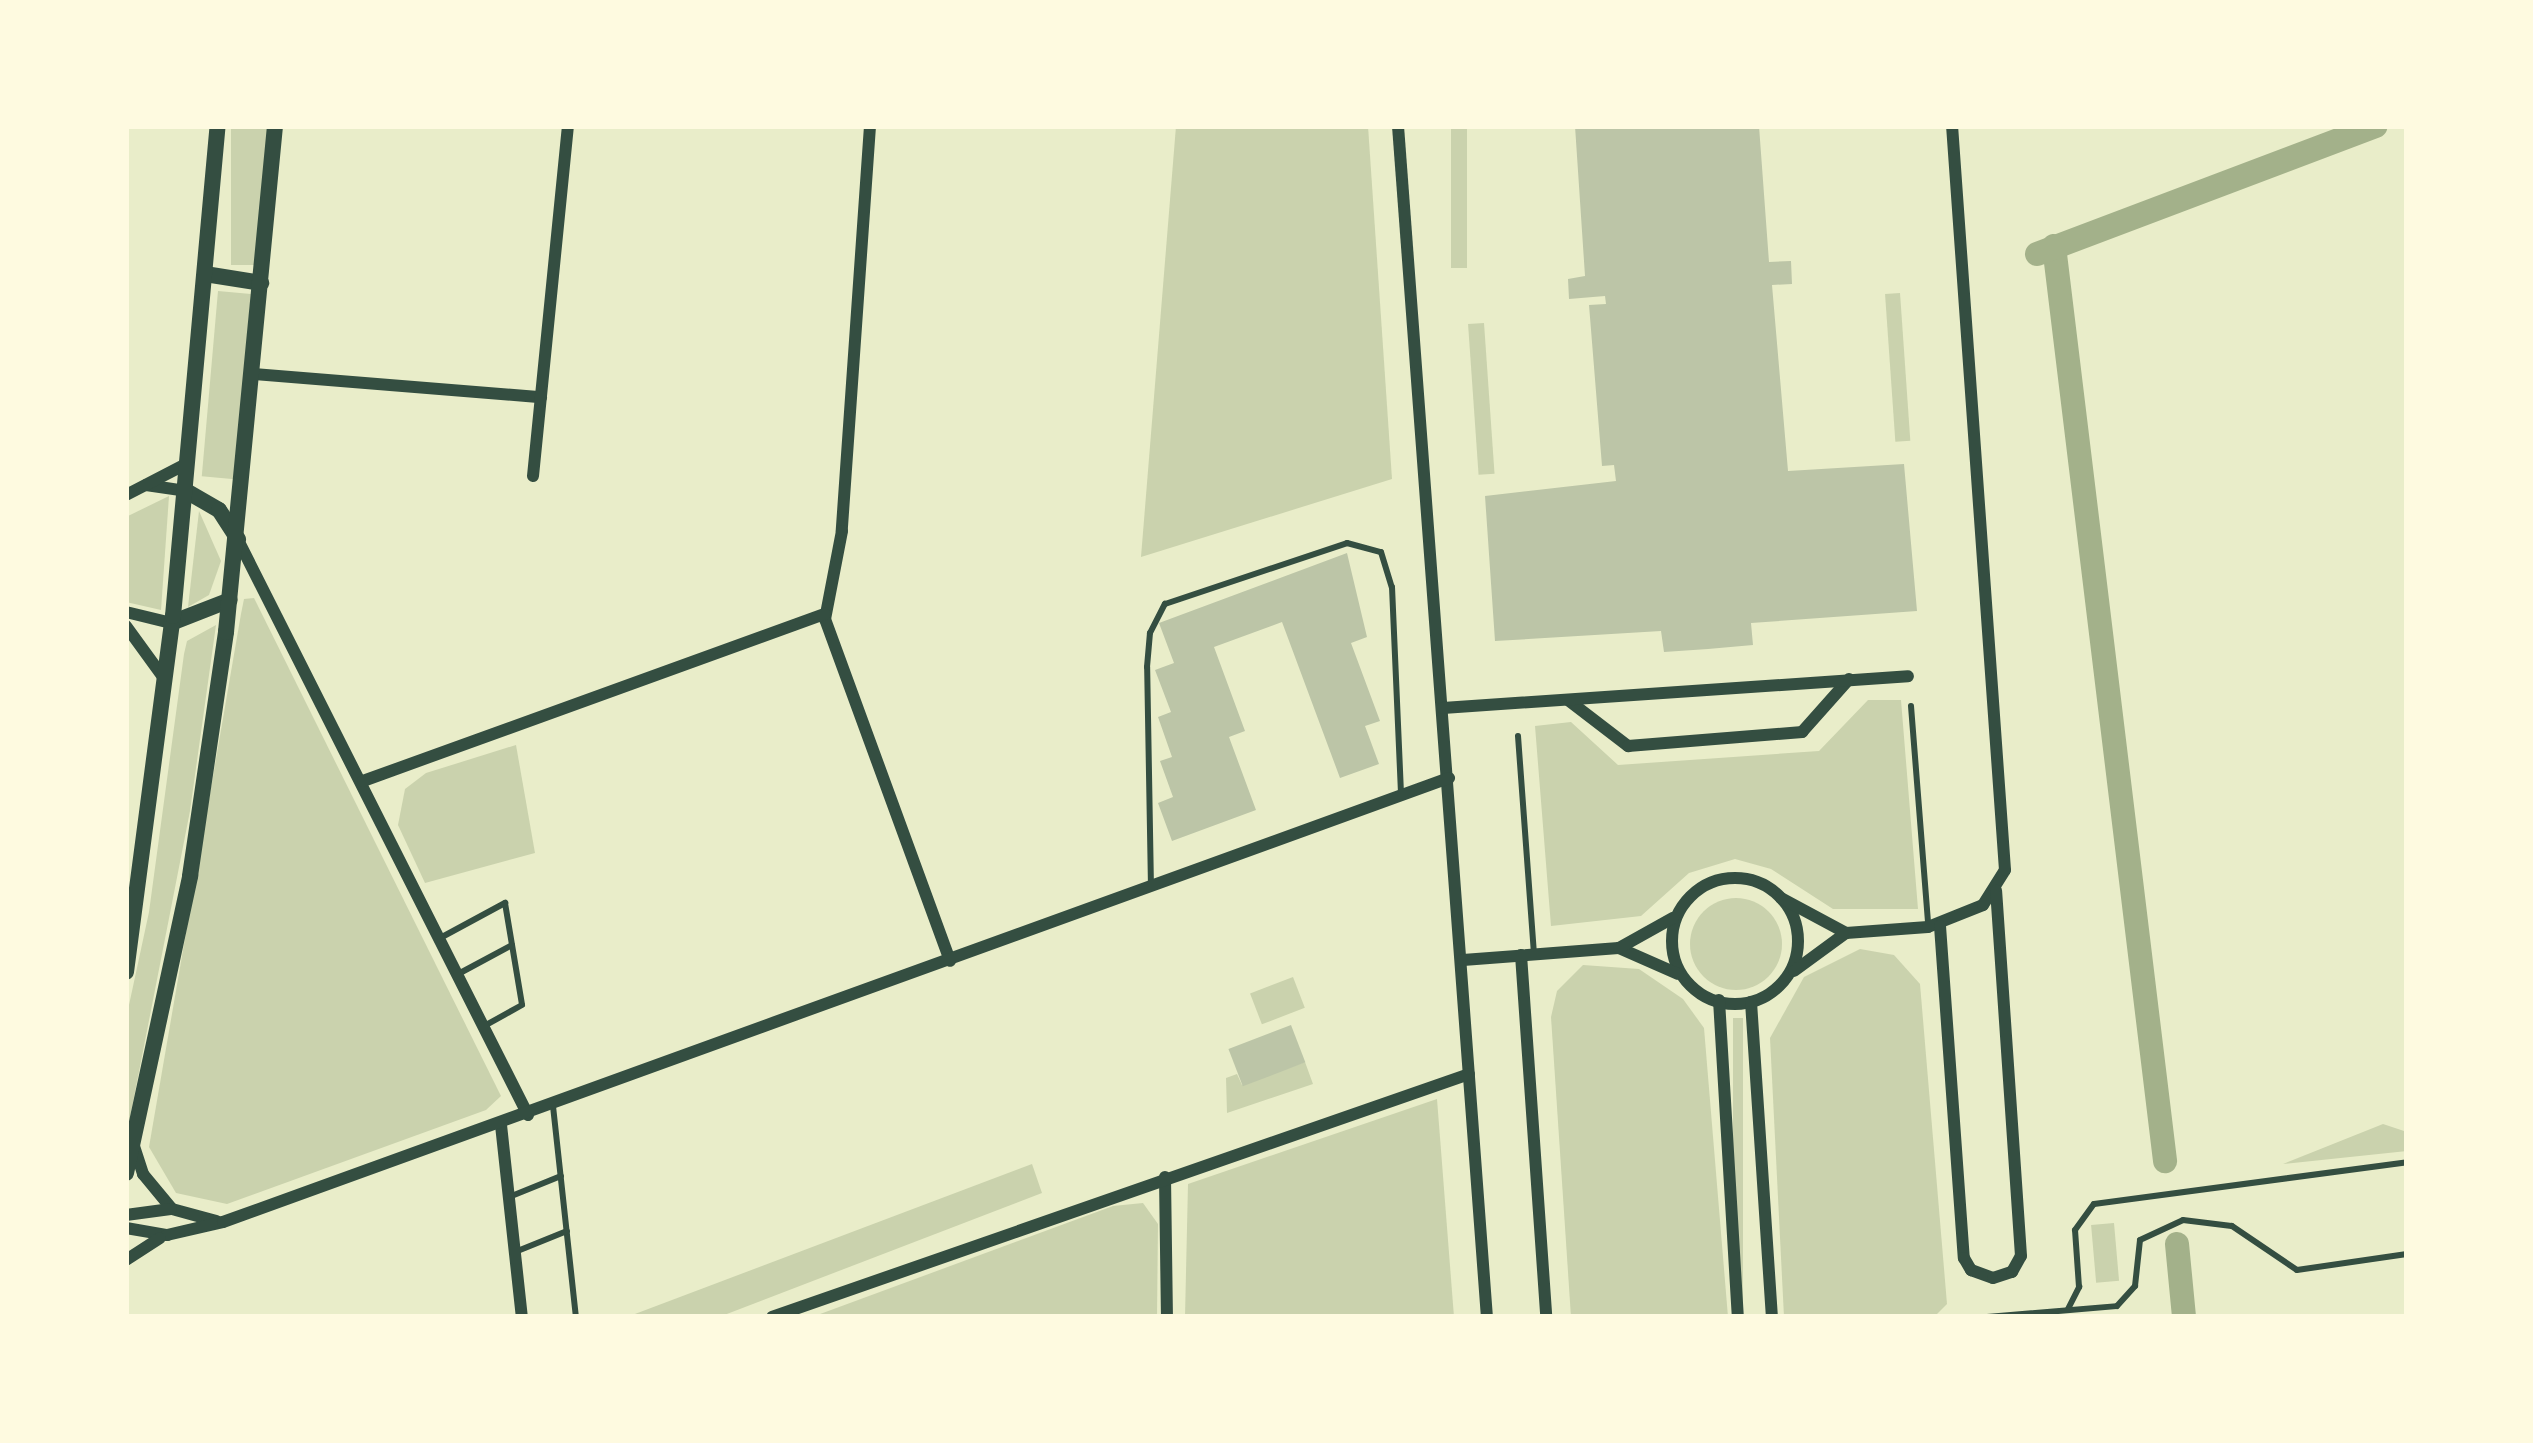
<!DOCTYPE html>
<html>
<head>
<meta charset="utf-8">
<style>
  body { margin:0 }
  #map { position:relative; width:2533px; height:1443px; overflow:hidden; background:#e9edc9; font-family:Manrope,sans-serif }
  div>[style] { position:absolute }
  .green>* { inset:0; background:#cad2ad; transform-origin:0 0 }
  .round { border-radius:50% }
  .canal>* { height:24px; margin:-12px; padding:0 12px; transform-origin:12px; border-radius:12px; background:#a3b18a }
  .building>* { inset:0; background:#bcc5a7; transform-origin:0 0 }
  .service>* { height:6px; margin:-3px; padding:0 3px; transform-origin:3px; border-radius:3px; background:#344e41 }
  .minor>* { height:12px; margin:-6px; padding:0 6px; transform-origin:6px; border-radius:6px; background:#344e41 }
  .minor>.ring { margin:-6px; padding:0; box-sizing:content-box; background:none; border:12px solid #344e41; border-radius:50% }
  .secondary>* { height:16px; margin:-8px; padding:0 8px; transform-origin:8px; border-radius:8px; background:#344e41 }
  span { translate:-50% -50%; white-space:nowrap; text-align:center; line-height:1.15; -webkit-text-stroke:12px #fefae0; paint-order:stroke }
  .frame { position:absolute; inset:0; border:129px solid #fefae0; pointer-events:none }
</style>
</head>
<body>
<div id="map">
  <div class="green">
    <i style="left:231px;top:126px;width:36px;height:139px"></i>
    <i style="clip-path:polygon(1176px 126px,1368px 126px,1392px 479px,1141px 557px)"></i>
    <i style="left:1451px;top:126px;width:16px;height:142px"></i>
    <i style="left:218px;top:291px;width:33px;height:186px;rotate:5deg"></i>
    <i style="left:1900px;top:293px;width:148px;height:15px;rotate:86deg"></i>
    <i style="left:1484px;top:323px;width:151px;height:16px;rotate:86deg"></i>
    <i style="clip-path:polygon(169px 496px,161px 610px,126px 602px,126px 517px)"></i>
    <i style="clip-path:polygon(199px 511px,221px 561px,209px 595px,188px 607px)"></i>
    <i style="clip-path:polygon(254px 598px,501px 1096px,486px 1110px,227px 1204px,176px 1193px,149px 1147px,241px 614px,244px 599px)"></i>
    <i style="clip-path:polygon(216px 625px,190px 811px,126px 1138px,126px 1019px,149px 912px,184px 654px,187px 641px)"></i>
    <i style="clip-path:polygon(1868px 700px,1901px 700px,1918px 909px,1833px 909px,1771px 869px,1735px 859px,1689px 873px,1641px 916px,1551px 926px,1535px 726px,1571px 722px,1618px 765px,1819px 751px)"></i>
    <i style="clip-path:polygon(516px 745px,535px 853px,425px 883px,398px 825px,405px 789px,426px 773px)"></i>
    <i class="round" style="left:1690px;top:898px;width:92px;height:92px"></i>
    <i style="clip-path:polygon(1860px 949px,1894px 955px,1920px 984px,1947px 1304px,1934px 1317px,1784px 1317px,1770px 1038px,1804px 977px)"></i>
    <i style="clip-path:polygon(1583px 965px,1639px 969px,1683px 999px,1704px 1028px,1728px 1317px,1571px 1317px,1551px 1017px,1557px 991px)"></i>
    <i style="left:1293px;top:977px;width:33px;height:46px;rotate:69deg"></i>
    <i style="left:1733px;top:1018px;width:10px;height:296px"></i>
    <i style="clip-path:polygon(1305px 1062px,1313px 1084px,1227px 1113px,1226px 1078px,1237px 1074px,1242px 1085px)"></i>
    <i style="clip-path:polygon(1437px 1099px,1454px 1317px,1185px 1317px,1188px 1184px)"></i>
    <i style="clip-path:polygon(2383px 1124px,2407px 1132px,2407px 1151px,2283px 1164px)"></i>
    <i style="clip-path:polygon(1032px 1164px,1042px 1193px,719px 1317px,627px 1317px)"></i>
    <i style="clip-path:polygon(1143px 1203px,1158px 1224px,1157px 1317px,812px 1317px,1113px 1206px)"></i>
    <i style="left:2114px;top:1223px;width:58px;height:23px;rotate:85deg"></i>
  </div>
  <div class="canal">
    <i style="left:2054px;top:246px;width:922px;rotate:83.08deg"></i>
    <i style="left:2037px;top:254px;width:362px;rotate:-20.7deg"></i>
    <i style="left:2177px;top:1244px;width:73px;rotate:84.5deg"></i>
  </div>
  <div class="building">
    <i style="clip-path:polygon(1575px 126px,1759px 126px,1769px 262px,1791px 261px,1792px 284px,1772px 285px,1788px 471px,1904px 464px,1917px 611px,1751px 623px,1753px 645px,1708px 649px,1664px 652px,1661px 631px,1495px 641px,1485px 496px,1616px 481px,1614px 465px,1602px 466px,1589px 305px,1606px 304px,1605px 296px,1569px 299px,1568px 279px,1585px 276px)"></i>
    <i style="clip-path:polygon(1347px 553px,1367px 637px,1351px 643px,1380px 721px,1365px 726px,1379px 764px,1340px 778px,1282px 622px,1214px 647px,1245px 731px,1229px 737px,1256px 810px,1172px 841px,1158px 803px,1173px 797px,1160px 761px,1172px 757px,1158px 717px,1171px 712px,1155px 670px,1174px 663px,1159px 623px)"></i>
    <i style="left:1291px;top:1025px;width:40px;height:67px;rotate:69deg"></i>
  </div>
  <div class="service">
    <i style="left:1911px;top:706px;width:219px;rotate:85.5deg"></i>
    <i style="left:1518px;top:736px;width:219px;rotate:85.8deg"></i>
    <i style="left:1151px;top:888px;width:221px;rotate:-91deg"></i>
    <i style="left:1147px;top:667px;width:34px;rotate:-85deg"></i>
    <i style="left:1150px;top:633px;width:33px;rotate:-63deg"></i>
    <i style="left:1165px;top:604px;width:192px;rotate:-18.5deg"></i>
    <i style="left:1347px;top:543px;width:35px;rotate:15deg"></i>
    <i style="left:1381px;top:552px;width:37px;rotate:73deg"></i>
    <i style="left:1392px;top:587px;width:206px;rotate:87.5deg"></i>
    <i style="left:442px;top:937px;width:72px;rotate:-28.4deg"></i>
    <i style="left:505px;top:903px;width:103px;rotate:80.5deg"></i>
    <i style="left:522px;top:1005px;width:41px;rotate:150.9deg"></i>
    <i style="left:460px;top:973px;width:59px;rotate:-28.3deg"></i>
    <i style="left:553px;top:1106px;width:212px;rotate:83.8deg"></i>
    <i style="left:509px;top:1197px;width:56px;rotate:-22deg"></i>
    <i style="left:515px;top:1252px;width:56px;rotate:-22deg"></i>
    <i style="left:2068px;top:1309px;width:25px;rotate:-63deg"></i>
    <i style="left:2079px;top:1287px;width:57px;rotate:-94deg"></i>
    <i style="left:2075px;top:1230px;width:32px;rotate:-54deg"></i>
    <i style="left:2094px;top:1204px;width:316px;rotate:-7.6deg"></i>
    <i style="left:1987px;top:1317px;width:130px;rotate:-4.8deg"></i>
    <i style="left:2117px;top:1306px;width:27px;rotate:-48deg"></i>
    <i style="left:2135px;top:1286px;width:46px;rotate:-83.8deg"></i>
    <i style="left:2140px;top:1240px;width:47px;rotate:-24.9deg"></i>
    <i style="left:2183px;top:1220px;width:49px;rotate:7deg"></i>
    <i style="left:2232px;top:1226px;width:78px;rotate:34.1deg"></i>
    <i style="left:2297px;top:1270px;width:111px;rotate:-8.3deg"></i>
  </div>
  <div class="minor">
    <i style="left:870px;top:126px;width:406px;rotate:94deg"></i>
    <i style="left:842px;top:531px;width:90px;rotate:100.9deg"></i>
    <i style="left:825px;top:619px;width:364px;rotate:69.9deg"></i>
    <i style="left:1398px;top:126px;width:1194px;rotate:85.73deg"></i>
    <i style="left:253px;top:374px;width:289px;rotate:4.6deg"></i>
    <i style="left:533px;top:476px;width:352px;rotate:-84.3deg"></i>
    <i style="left:146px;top:485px;width:40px;rotate:8.5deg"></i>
    <i style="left:126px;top:495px;width:70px;rotate:-27.3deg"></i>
    <i style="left:238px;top:540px;width:644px;rotate:63.24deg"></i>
    <i style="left:126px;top:612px;width:46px;rotate:13.7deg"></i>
    <i style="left:126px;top:626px;width:63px;rotate:54deg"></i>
    <i style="left:1568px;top:700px;width:76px;rotate:37.5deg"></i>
    <i style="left:1628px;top:746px;width:175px;rotate:-4.6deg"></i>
    <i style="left:1802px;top:732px;width:71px;rotate:-48.4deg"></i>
    <i style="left:1443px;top:708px;width:466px;rotate:-3.9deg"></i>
    <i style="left:363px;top:781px;width:491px;rotate:-19.9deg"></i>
    <i class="ring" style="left:1672px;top:878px;width:114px;height:114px"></i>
    <i style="left:1781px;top:898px;width:74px;rotate:28.3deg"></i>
    <i style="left:1846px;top:933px;width:82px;rotate:-4.2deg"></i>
    <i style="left:1928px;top:927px;width:59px;rotate:-21.8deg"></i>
    <i style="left:1983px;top:905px;width:41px;rotate:-57.8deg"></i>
    <i style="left:2005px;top:870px;width:746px;rotate:-94.07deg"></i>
    <i style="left:1940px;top:926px;width:333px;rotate:85.9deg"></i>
    <i style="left:1964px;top:1258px;width:14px;rotate:60deg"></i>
    <i style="left:1971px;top:1270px;width:23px;rotate:20deg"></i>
    <i style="left:1993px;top:1278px;width:20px;rotate:-18deg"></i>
    <i style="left:2012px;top:1272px;width:18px;rotate:-61deg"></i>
    <i style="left:2021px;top:1256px;width:366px;rotate:-93.9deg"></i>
    <i style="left:1619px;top:948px;width:64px;rotate:23.8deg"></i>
    <i style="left:1521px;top:955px;width:363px;rotate:86deg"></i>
    <i style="left:1463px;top:960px;width:156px;rotate:-4.4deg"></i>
    <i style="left:1619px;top:948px;width:62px;rotate:-29.1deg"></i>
    <i style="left:1794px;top:971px;width:64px;rotate:-36.2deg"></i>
    <i style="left:1719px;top:1000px;width:318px;rotate:86.6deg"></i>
    <i style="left:1751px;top:1002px;width:316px;rotate:86.2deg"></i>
    <i style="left:501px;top:1125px;width:193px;rotate:83.8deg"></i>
    <i style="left:133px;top:1143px;width:33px;rotate:72deg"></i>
    <i style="left:143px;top:1174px;width:45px;rotate:50.4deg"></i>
    <i style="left:172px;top:1209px;width:46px;rotate:15.3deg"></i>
    <i style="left:1165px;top:1177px;width:140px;rotate:89.2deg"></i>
    <i style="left:126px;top:1215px;width:45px;rotate:-7.6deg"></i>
    <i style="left:126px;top:1228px;width:42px;rotate:9.7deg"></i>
    <i style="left:167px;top:1235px;width:57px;rotate:-13.1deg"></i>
    <i style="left:223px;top:1222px;width:1304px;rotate:-19.91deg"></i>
    <i style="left:126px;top:1260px;width:40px;rotate:-32.9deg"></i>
    <i style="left:772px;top:1317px;width:738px;rotate:-19.22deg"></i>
  </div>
  <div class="secondary">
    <i style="left:205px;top:274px;width:57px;rotate:9.1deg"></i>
    <i style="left:186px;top:491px;width:38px;rotate:30deg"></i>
    <i style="left:219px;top:510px;width:35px;rotate:57deg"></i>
    <i style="left:171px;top:623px;width:63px;rotate:-21.3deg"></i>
    <i style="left:126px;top:972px;width:359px;rotate:-82.5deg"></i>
    <i style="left:173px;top:616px;width:492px;rotate:-84.8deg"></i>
    <i style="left:126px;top:1173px;width:304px;rotate:-77.8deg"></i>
    <i style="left:190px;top:876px;width:247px;rotate:-81.6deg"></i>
    <i style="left:226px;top:632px;width:508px;rotate:-84.47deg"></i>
  </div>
  <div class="frame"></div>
</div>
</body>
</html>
